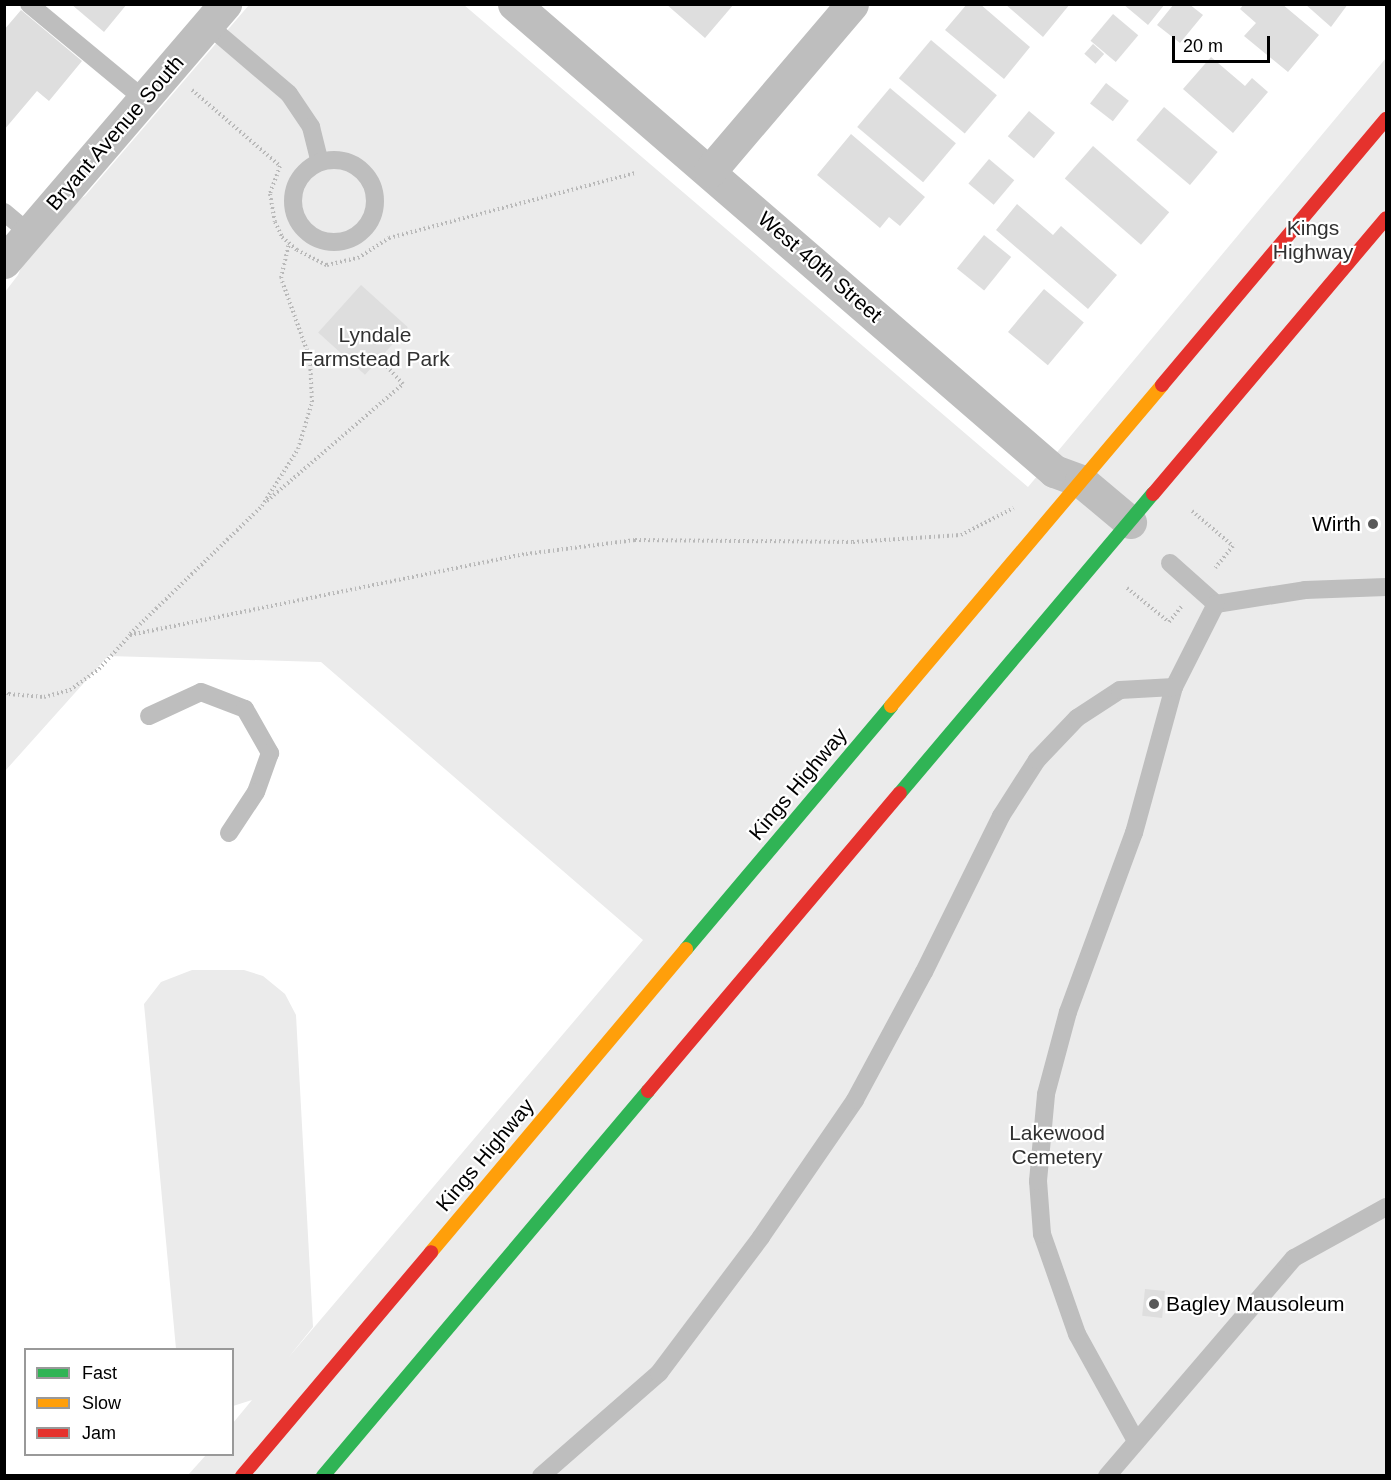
<!DOCTYPE html>
<html>
<head>
<meta charset="utf-8">
<style>
  body { margin:0 }
  #map { position:relative; width:1391px; height:1480px; overflow:hidden; background:#fff; font-family:Arial,sans-serif }
  div>[style] { position:absolute }
  .green>* { inset:0; background:#ebebeb }
  .building>* { inset:0; background:#dedede; transform-origin:0 0 }
  .path>* { height:4px; margin-top:-2px; transform-origin:0; background:repeating-linear-gradient(90deg,#b9b9b9 0 1.5px,transparent 0 4.5px) }
  .lane>* { height:18px; margin:-9px; padding:0 9px; transform-origin:9px; border-radius:9px; background:#bebebe }
  .lane>.ring { margin:-9px; padding:0; box-sizing:content-box; background:none; border:18px solid #bebebe; border-radius:50% }
  .street>* { height:33px; margin:-16.5px; padding:0 16.5px; transform-origin:16.5px; border-radius:16.5px; background:#bebebe }
  .fast>* { height:14px; margin:-7px; padding:0 7px; transform-origin:7px; border-radius:7px; background:#30b455 }
  .slow>* { height:14px; margin:-7px; padding:0 7px; transform-origin:7px; border-radius:7px; background:#ff9f0a }
  .jam>* { height:14px; margin:-7px; padding:0 7px; transform-origin:7px; border-radius:7px; background:#e5322d }
  .dots>* { width:16px; height:16px; translate:-50% -50%; box-sizing:border-box; border:3px solid #fff; border-radius:50% }
  span { translate:-50% -50%; white-space:nowrap; text-align:center; line-height:1.15; -webkit-text-stroke:4.5px #fff; paint-order:stroke }
  .street-label { font-size:21px; color:#000 }
  .park-label { font-size:21px; color:#313131 }
  .poi-label { font-size:21px; color:#000 }
  .right { translate:-100% -50%; text-align:right }
  .left { translate:0 -50%; text-align:left }
  .frame { position:absolute; inset:0; border:6px solid #000; pointer-events:none }
  .legend { position:absolute; left:24px; top:1348px; width:210px; height:108px; box-sizing:border-box; background:#fff; border:2px solid #999; margin:0; padding:8px 10px; list-style:none; font-size:18px; color:#000 }
  .legend li { display:flex; align-items:center; gap:12px; height:30px }
  .legend b { width:30px; border:2px solid #999 }
  .scale { position:absolute; left:1172px; top:36px; width:98px; height:27px; box-sizing:border-box; border:3px solid #000; border-top:0; padding-left:8px; font-size:18px; line-height:21px; white-space:nowrap; color:#000; -webkit-text-stroke:4px #fff; paint-order:stroke }
</style>
</head>
<body>
<div id="map">
  <div class="green">
    <i style="clip-path:polygon(249px 5px,464px 5px,1028px 487px,1386px 58px,1386px 1475px,188px 1475px,206px 1455px,232px 1454px,233px 1423px,252px 1400px,233px 1406px,232px 1350px,176px 1349px,144px 1004px,161px 982px,192px 970px,244px 970px,263px 976px,285px 994px,296px 1015px,313px 1327px,288px 1358px,643px 940px,321px 662px,108px 656px,5px 771px,5px 292px,18px 275px,28px 251px,68px 206px,85px 196px)"></i>
  </div>
  <div class="building">
    <i style="clip-path:polygon(71px 4px,127px 4px,104px 32px)"></i>
    <i style="clip-path:polygon(666px 4px,734px 4px,705px 38px)"></i>
    <i style="clip-path:polygon(967px 4px,980px 4px,1030px 47px,1004px 79px,945px 30px)"></i>
    <i style="clip-path:polygon(1005px 4px,1070px 4px,1043px 37px)"></i>
    <i style="clip-path:polygon(1123px 4px,1165px 4px,1148px 25px)"></i>
    <i style="clip-path:polygon(1174px 4px,1189px 4px,1203px 15px,1180px 43px,1157px 25px)"></i>
    <i style="clip-path:polygon(1244px 4px,1282px 4px,1319px 35px,1288px 72px,1244px 36px,1256px 23px,1240px 9px)"></i>
    <i style="clip-path:polygon(1305px 4px,1348px 4px,1331px 27px)"></i>
    <i style="clip-path:polygon(21px 10px,82px 61px,49px 101px,37px 91px,4px 130px,4px 30px)"></i>
    <i style="left:1113px;top:14px;width:33px;height:35px;rotate:40deg"></i>
    <i style="left:931px;top:40px;width:86px;height:50px;rotate:40deg"></i>
    <i style="left:1093px;top:44px;width:15px;height:13px;rotate:42deg"></i>
    <i style="clip-path:polygon(1211px 57px,1245px 86px,1252px 78px,1268px 92px,1233px 133px,1183px 89px)"></i>
    <i style="left:1106px;top:83px;width:29px;height:26px;rotate:38deg"></i>
    <i style="left:890px;top:88px;width:86px;height:51px;rotate:40deg"></i>
    <i style="left:1164px;top:107px;width:70px;height:43px;rotate:40deg"></i>
    <i style="left:1029px;top:111px;width:34px;height:33px;rotate:40deg"></i>
    <i style="clip-path:polygon(851px 134px,925px 197px,900px 226px,889px 217px,880px 228px,817px 175px)"></i>
    <i style="left:1093px;top:146px;width:101px;height:43px;rotate:41deg"></i>
    <i style="left:989px;top:159px;width:33px;height:32px;rotate:40deg"></i>
    <i style="clip-path:polygon(1017px 204px,1053px 235px,1061px 226px,1117px 275px,1088px 309px,996px 230px)"></i>
    <i style="left:984px;top:235px;width:35px;height:43px;rotate:39deg"></i>
    <i style="left:361px;top:285px;width:63px;height:64px;rotate:42deg"></i>
    <i style="left:1044px;top:289px;width:52px;height:56px;rotate:40deg"></i>
    <i style="left:1145px;top:1289px;width:20px;height:27px;rotate:6deg"></i>
  </div>
  <div class="path">
    <i style="left:192px;top:90px;width:116px;rotate:40.8deg"></i>
    <i style="left:280px;top:166px;width:30px;rotate:110deg"></i>
    <i style="left:270px;top:194px;width:28px;rotate:80deg"></i>
    <i style="left:275px;top:222px;width:17px;rotate:65deg"></i>
    <i style="left:282px;top:237px;width:20px;rotate:41deg"></i>
    <i style="left:297px;top:250px;width:34px;rotate:27deg"></i>
    <i style="left:327px;top:265px;width:32px;rotate:-13deg"></i>
    <i style="left:358px;top:258px;width:37px;rotate:-33deg"></i>
    <i style="left:389px;top:238px;width:254px;rotate:-14.8deg"></i>
    <i style="left:267px;top:501px;width:179px;rotate:-40.7deg"></i>
    <i style="left:403px;top:384px;width:23px;rotate:-133deg"></i>
    <i style="left:1192px;top:511px;width:54px;rotate:40.5deg"></i>
    <i style="left:1233px;top:546px;width:28px;rotate:129deg"></i>
    <i style="left:1127px;top:588px;width:54px;rotate:39deg"></i>
    <i style="left:1169px;top:622px;width:21px;rotate:-51deg"></i>
    <i style="left:130px;top:634px;width:184px;rotate:-44.1deg"></i>
    <i style="left:262px;top:506px;width:67px;rotate:-57.7deg"></i>
    <i style="left:298px;top:449px;width:49px;rotate:-73.4deg"></i>
    <i style="left:312px;top:402px;width:43px;rotate:-92.7deg"></i>
    <i style="left:310px;top:359px;width:86px;rotate:-109.7deg"></i>
    <i style="left:281px;top:278px;width:36px;rotate:-77deg"></i>
    <i style="left:4px;top:690px;width:6px;rotate:39deg"></i>
    <i style="left:9px;top:694px;width:35px;rotate:5deg"></i>
    <i style="left:44px;top:697px;width:27px;rotate:-15deg"></i>
    <i style="left:70px;top:690px;width:36px;rotate:-36deg"></i>
    <i style="left:99px;top:669px;width:46px;rotate:-47.6deg"></i>
    <i style="left:130px;top:635px;width:404px;rotate:-11.6deg"></i>
    <i style="left:526px;top:554px;width:110px;rotate:-7.3deg"></i>
    <i style="left:635px;top:540px;width:218px;rotate:0.5deg"></i>
    <i style="left:853px;top:542px;width:108px;rotate:-3.7deg"></i>
    <i style="left:961px;top:535px;width:59px;rotate:-27deg"></i>
  </div>
  <div class="lane">
    <i style="left:29px;top:4px;width:149px;rotate:39.6deg"></i>
    <i style="left:208px;top:25px;width:106px;rotate:40.4deg"></i>
    <i style="left:289px;top:94px;width:40px;rotate:56deg"></i>
    <i style="left:311px;top:127px;width:36px;rotate:76deg"></i>
    <i class="ring" style="left:293px;top:160px;width:64px;height:64px"></i>
    <i style="left:4px;top:212px;width:33px;rotate:40deg"></i>
    <i style="left:1170px;top:563px;width:62px;rotate:41.7deg"></i>
    <i style="left:1216px;top:604px;width:90px;rotate:-8.9deg"></i>
    <i style="left:1305px;top:590px;width:81px;rotate:-2.1deg"></i>
    <i style="left:149px;top:716px;width:57px;rotate:-24.8deg"></i>
    <i style="left:201px;top:692px;width:47px;rotate:21.1deg"></i>
    <i style="left:245px;top:709px;width:51px;rotate:60.4deg"></i>
    <i style="left:270px;top:753px;width:41px;rotate:109.7deg"></i>
    <i style="left:256px;top:792px;width:49px;rotate:123.4deg"></i>
    <i style="left:1136px;top:1441px;width:122px;rotate:-118.9deg"></i>
    <i style="left:1077px;top:1334px;width:106px;rotate:-109.3deg"></i>
    <i style="left:1042px;top:1234px;width:53px;rotate:-94.3deg"></i>
    <i style="left:1038px;top:1181px;width:87px;rotate:-84.7deg"></i>
    <i style="left:1046px;top:1094px;width:85px;rotate:-75deg"></i>
    <i style="left:1068px;top:1012px;width:191px;rotate:-69.8deg"></i>
    <i style="left:1134px;top:833px;width:151px;rotate:-74.7deg"></i>
    <i style="left:1174px;top:687px;width:93px;rotate:-63.2deg"></i>
    <i style="left:541px;top:1476px;width:157px;rotate:-41.1deg"></i>
    <i style="left:659px;top:1373px;width:170px;rotate:-53.1deg"></i>
    <i style="left:761px;top:1237px;width:166px;rotate:-55.5deg"></i>
    <i style="left:855px;top:1100px;width:145px;rotate:-61.7deg"></i>
    <i style="left:924px;top:972px;width:174px;rotate:-63.7deg"></i>
    <i style="left:1001px;top:816px;width:67px;rotate:-57.3deg"></i>
    <i style="left:1037px;top:760px;width:58px;rotate:-46.4deg"></i>
    <i style="left:1077px;top:718px;width:51px;rotate:-33.1deg"></i>
    <i style="left:1120px;top:690px;width:54px;rotate:-3.2deg"></i>
    <i style="left:1107px;top:1476px;width:287px;rotate:-49.4deg"></i>
    <i style="left:1294px;top:1258px;width:105px;rotate:-29deg"></i>
  </div>
  <div class="street">
    <i style="left:514px;top:4px;width:714px;rotate:40.85deg"></i>
    <i style="left:1054px;top:471px;width:29px;rotate:20deg"></i>
    <i style="left:1081px;top:481px;width:64px;rotate:39.9deg"></i>
    <i style="left:710px;top:171px;width:219px;rotate:-49.6deg"></i>
    <i style="left:4px;top:262px;width:340px;rotate:-49.4deg"></i>
  </div>
  <div class="fast">
    <i style="left:900px;top:793px;width:392px;rotate:-49.8deg"></i>
    <i style="left:686px;top:949px;width:318px;rotate:-49.8deg"></i>
    <i style="left:323px;top:1476px;width:504px;rotate:-49.83deg"></i>
  </div>
  <div class="slow">
    <i style="left:891px;top:706px;width:420px;rotate:-49.8deg"></i>
    <i style="left:431px;top:1252px;width:396px;rotate:-49.9deg"></i>
  </div>
  <div class="jam">
    <i style="left:1162px;top:385px;width:348px;rotate:-49.9deg"></i>
    <i style="left:1153px;top:494px;width:361px;rotate:-49.8deg"></i>
    <i style="left:648px;top:1091px;width:390px;rotate:-49.8deg"></i>
    <i style="left:242px;top:1476px;width:293px;rotate:-49.8deg"></i>
  </div>
  <div class="dots">
    <i style="left:1373px;top:524px;background:#595959"></i>
    <i style="left:1154px;top:1304px;background:#595959"></i>
  </div>
  <div class="street-label">
    <span style="left:115px;top:133px;rotate:-49deg">Bryant Avenue South</span>
    <span style="left:820px;top:267px;rotate:41deg">West 40th Street</span>
    <span style="left:798px;top:784px;rotate:-50deg">Kings Highway</span>
    <span style="left:485px;top:1155px;rotate:-50deg">Kings Highway</span>
  </div>
  <div class="park-label">
    <span style="left:1313px;top:240px">Kings<br>Highway</span>
    <span style="left:375px;top:347px">Lyndale<br>Farmstead Park</span>
    <span style="left:1057px;top:1145px">Lakewood<br>Cemetery</span>
  </div>
  <div class="poi-label">
    <span class="right" style="left:1361px;top:524px">Wirth</span>
    <span class="left" style="left:1166px;top:1304px">Bagley Mausoleum</span>
  </div>
  <div class="frame"></div>
  <ul class="legend">
  <li><b style="height:8px;background:#30b455"></b>Fast</li>
  <li><b style="height:8px;background:#ff9f0a"></b>Slow</li>
  <li><b style="height:8px;background:#e5322d"></b>Jam</li>
  </ul>
  <div class="scale">20 m</div>
</div>
</body>
</html>
